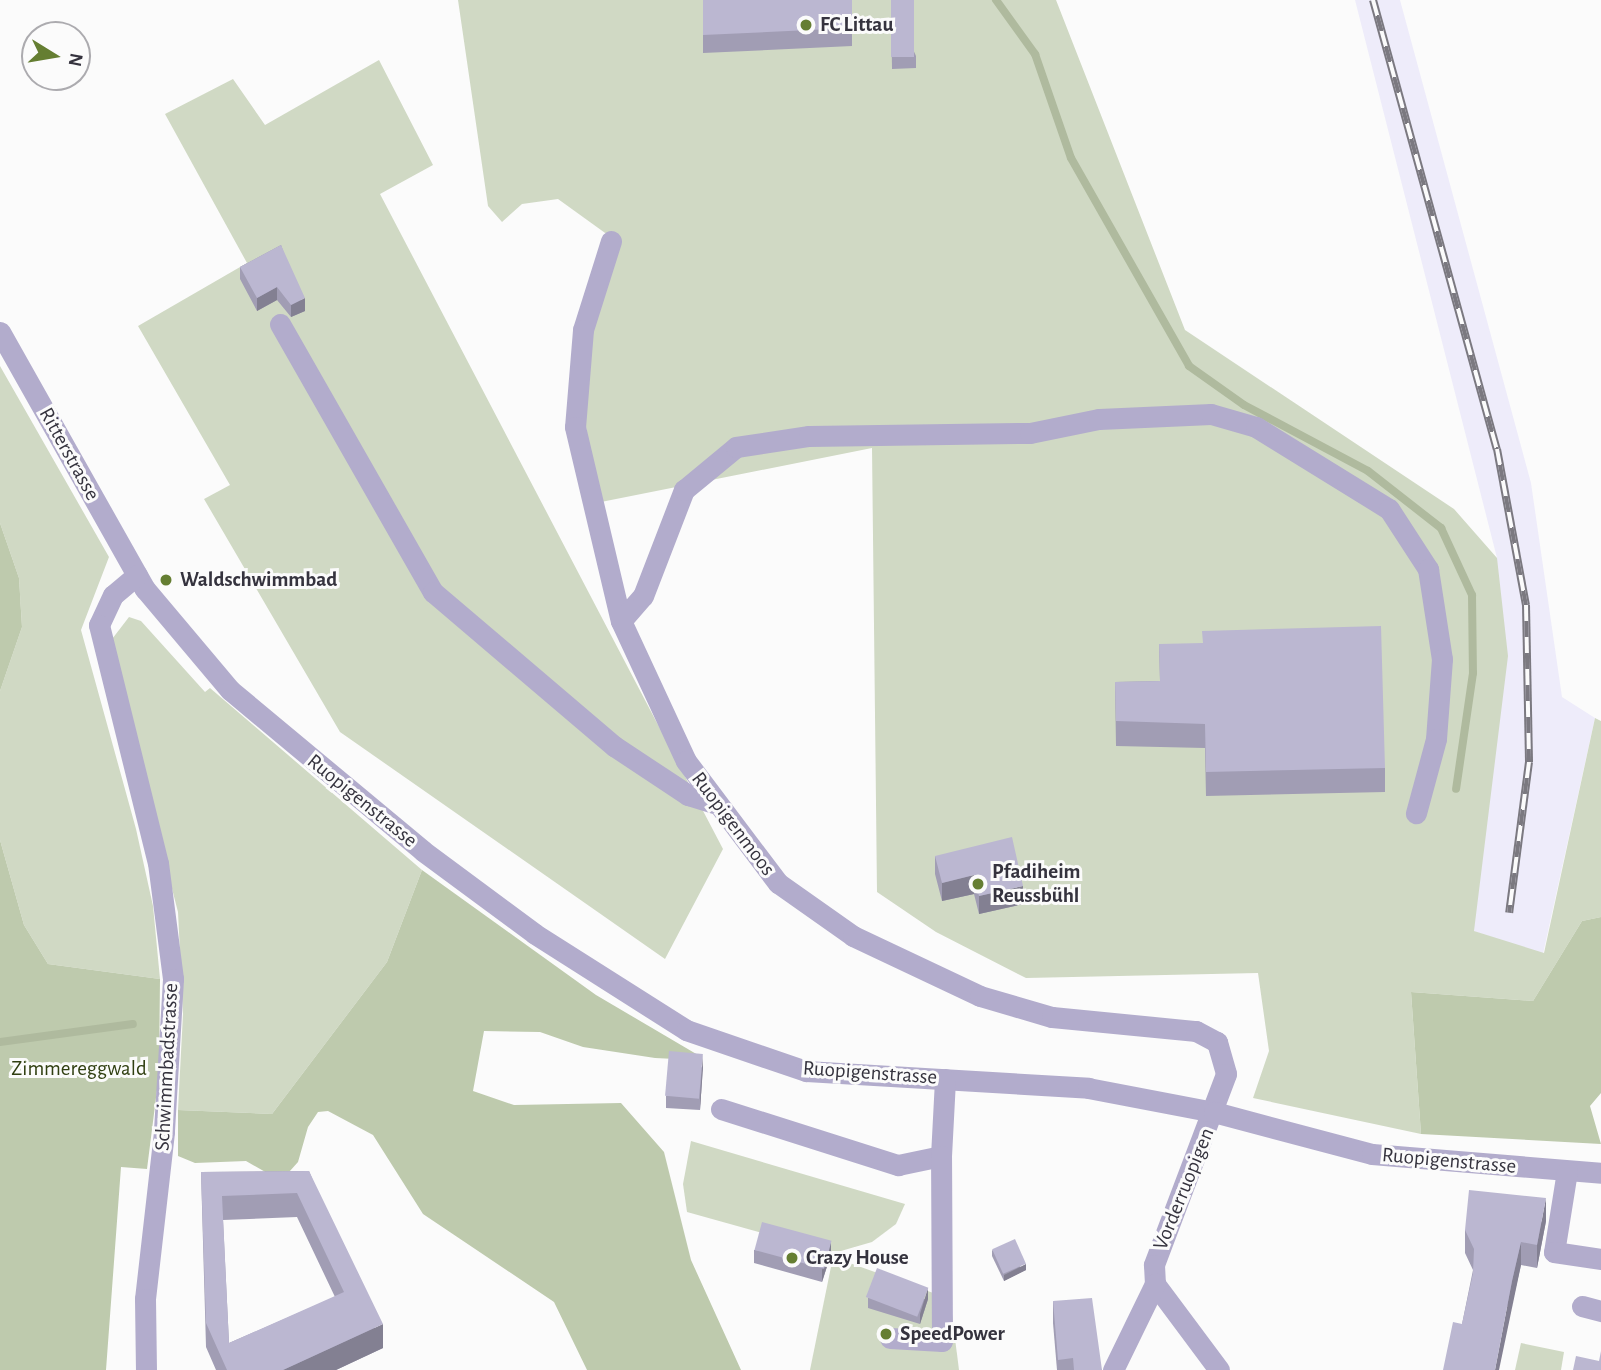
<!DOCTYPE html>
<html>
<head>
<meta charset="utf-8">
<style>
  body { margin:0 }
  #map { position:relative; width:1601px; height:1370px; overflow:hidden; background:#fbfbfb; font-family:"Alegreya Sans",sans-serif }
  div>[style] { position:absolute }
  .built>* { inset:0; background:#eeecfa }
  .green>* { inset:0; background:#d0d9c4 }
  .forest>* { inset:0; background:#becaad }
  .stream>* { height:8px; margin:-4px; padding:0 4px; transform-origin:4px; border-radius:4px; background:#afba9e }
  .minor>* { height:21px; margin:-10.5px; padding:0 10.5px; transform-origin:10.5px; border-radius:10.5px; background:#b2accc }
  .rail>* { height:8px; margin-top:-4px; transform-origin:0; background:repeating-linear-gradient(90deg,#fbfbfb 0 16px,#7b7980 0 32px); box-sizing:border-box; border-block:2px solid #7b7980 }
  .wall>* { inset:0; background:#a19db4 }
  .shaded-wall>* { inset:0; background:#838092 }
  .building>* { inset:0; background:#bbb7d1; transform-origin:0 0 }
  .dots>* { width:19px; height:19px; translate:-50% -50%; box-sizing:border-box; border:4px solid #fbfbfb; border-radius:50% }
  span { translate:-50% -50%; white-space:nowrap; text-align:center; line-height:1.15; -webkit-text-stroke:6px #fbfbfb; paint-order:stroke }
  .poi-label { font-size:21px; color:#35333e; font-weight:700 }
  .left { translate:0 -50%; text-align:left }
  .street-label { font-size:21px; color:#35333e }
  .park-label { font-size:21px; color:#303f11 }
  .north { position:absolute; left:21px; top:21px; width:70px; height:70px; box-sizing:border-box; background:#fbfbfb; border:2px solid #acabaf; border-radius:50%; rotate:101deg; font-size:19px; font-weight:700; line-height:28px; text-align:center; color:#35333e }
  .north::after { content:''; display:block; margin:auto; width:24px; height:32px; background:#657e32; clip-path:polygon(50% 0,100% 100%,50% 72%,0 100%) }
</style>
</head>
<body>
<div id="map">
  <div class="built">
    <i style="clip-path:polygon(1355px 0,1400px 0,1531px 483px,1562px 697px,1595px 718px,1543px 954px,1473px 931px,1497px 558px)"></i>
  </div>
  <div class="green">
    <i style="clip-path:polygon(458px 0,1056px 0,1185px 330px,1454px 509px,1497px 558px,1508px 656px,1474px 931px,1544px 953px,1595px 718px,1601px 721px,1601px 917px,1582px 921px,1533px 1001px,1411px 992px,1421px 1134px,1253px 1098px,1269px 1051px,1258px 973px,1026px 978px,936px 932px,877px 892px,872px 448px,596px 503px,583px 404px,590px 342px,619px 243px,558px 199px,522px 204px,502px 222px,488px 206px)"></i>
    <i style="clip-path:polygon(379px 60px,433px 165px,380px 194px,723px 849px,665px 959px,340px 732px,204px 499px,230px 485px,138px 326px,247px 263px,165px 114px,233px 79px,265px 125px)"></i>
    <i style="clip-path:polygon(0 366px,109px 557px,81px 630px,136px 829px,153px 906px,160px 979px,48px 964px,24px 925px,0 840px,0 691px,22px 627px,19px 578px,0 523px)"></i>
    <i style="clip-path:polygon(129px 617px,141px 621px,205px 692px,210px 688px,422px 870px,387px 962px,272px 1114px,178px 1110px,183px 1014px,178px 912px,109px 643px)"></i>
    <i style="clip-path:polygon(691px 1141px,905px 1204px,896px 1224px,872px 1242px,834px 1253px,687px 1212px,683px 1184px)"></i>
    <i style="clip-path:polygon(833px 1257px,950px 1299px,959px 1370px,810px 1370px)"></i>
    <i style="clip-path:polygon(1521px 1343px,1564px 1352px,1561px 1370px,1515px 1370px)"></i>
  </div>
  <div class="forest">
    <i style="clip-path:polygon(0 523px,19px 578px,22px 627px,0 691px)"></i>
    <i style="clip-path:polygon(0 840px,24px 925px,48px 964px,160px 979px,159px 1074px,147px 1169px,121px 1167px,106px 1370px,0 1370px)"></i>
    <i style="clip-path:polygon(422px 870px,596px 995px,698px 1055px,696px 1060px,655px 1058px,583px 1047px,540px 1032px,484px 1031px,473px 1091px,514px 1105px,621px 1103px,664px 1152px,691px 1260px,741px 1370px,587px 1370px,554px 1302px,423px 1214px,373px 1135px,328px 1111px,318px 1112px,308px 1127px,298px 1162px,281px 1181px,246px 1161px,195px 1163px,178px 1156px,178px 1110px,272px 1114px,387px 962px)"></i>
    <i style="clip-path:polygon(1601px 917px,1601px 1093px,1590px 1106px,1601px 1144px,1421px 1134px,1411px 992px,1533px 1001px,1582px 921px)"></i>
  </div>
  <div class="stream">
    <i style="left:996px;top:0;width:67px;rotate:54.2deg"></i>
    <i style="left:1035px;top:54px;width:110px;rotate:70.9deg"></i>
    <i style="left:1071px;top:158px;width:239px;rotate:60.4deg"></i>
    <i style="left:1189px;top:366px;width:67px;rotate:35.3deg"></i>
    <i style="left:1244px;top:405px;width:140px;rotate:28deg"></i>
    <i style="left:1368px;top:471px;width:93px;rotate:38deg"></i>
    <i style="left:1441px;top:528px;width:74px;rotate:65.2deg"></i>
    <i style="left:1472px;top:595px;width:78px;rotate:89.3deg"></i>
    <i style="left:1473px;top:673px;width:117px;rotate:98.3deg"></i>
    <i style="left:0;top:1042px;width:134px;rotate:-7.7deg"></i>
  </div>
  <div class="minor">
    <i style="left:611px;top:241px;width:93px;rotate:107.5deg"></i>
    <i style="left:583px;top:330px;width:97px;rotate:94.7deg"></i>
    <i style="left:575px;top:427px;width:199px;rotate:76.7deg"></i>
    <i style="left:621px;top:621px;width:154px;rotate:65.1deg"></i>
    <i style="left:686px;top:761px;width:153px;rotate:53deg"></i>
    <i style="left:778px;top:883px;width:92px;rotate:35.2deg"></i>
    <i style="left:853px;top:936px;width:140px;rotate:25.3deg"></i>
    <i style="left:980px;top:996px;width:75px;rotate:16.3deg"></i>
    <i style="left:1052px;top:1017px;width:145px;rotate:5.6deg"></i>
    <i style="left:1196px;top:1031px;width:24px;rotate:28deg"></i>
    <i style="left:1217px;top:1042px;width:33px;rotate:74deg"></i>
    <i style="left:1226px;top:1074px;width:204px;rotate:110.7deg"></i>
    <i style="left:1154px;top:1265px;width:19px;rotate:87deg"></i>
    <i style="left:1155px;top:1284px;width:107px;rotate:53.3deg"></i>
    <i style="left:280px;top:324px;width:309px;rotate:60.3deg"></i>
    <i style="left:433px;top:592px;width:238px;rotate:40.4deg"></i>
    <i style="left:614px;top:746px;width:89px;rotate:33.5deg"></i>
    <i style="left:688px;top:795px;width:27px;rotate:17deg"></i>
    <i style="left:0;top:332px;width:295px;rotate:60.6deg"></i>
    <i style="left:145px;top:589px;width:132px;rotate:49.9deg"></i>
    <i style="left:230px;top:690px;width:251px;rotate:39.8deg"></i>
    <i style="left:423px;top:851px;width:139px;rotate:36.5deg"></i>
    <i style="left:535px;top:934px;width:179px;rotate:32.4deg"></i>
    <i style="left:686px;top:1030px;width:127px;rotate:18.9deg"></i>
    <i style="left:806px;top:1071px;width:283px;rotate:3.4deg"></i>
    <i style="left:1088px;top:1088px;width:128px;rotate:10.8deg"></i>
    <i style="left:1214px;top:1112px;width:163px;rotate:14.9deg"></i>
    <i style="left:1372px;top:1154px;width:230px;rotate:4.7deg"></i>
    <i style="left:137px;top:575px;width:31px;rotate:140deg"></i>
    <i style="left:113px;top:595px;width:33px;rotate:115deg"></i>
    <i style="left:99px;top:625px;width:245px;rotate:76.1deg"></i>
    <i style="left:158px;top:863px;width:117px;rotate:82.6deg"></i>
    <i style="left:173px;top:979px;width:153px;rotate:93.4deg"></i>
    <i style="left:164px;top:1132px;width:168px;rotate:96.5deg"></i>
    <i style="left:145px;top:1299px;width:71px;rotate:89.2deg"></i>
    <i style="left:621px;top:621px;width:33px;rotate:-49deg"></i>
    <i style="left:643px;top:596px;width:114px;rotate:-68.9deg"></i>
    <i style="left:684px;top:490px;width:67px;rotate:-39.6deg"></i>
    <i style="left:736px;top:447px;width:74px;rotate:-8.6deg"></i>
    <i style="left:809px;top:436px;width:221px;rotate:-0.8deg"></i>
    <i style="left:1030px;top:433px;width:70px;rotate:-11.5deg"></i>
    <i style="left:1099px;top:419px;width:112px;rotate:-2.6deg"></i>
    <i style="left:1211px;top:414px;width:47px;rotate:16.1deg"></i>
    <i style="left:1256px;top:427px;width:156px;rotate:31.7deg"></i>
    <i style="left:1389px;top:509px;width:72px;rotate:57deg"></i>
    <i style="left:1428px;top:569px;width:91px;rotate:81.2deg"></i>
    <i style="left:1442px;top:659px;width:80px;rotate:94.3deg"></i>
    <i style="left:1436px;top:739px;width:77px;rotate:105.1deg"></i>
    <i style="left:721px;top:1109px;width:186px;rotate:17.6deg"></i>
    <i style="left:898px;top:1165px;width:44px;rotate:-11.8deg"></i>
    <i style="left:941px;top:1156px;width:77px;rotate:-87deg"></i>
    <i style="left:1567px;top:1171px;width:82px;rotate:99.1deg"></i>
    <i style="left:1554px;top:1252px;width:48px;rotate:8.5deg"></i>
    <i style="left:1582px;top:1306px;width:20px;rotate:15deg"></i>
    <i style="left:890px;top:1338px;width:52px;rotate:3.3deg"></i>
    <i style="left:942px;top:1341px;width:185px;rotate:-90.3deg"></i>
    <i style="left:1113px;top:1370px;width:96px;rotate:-64deg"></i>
  </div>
  <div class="rail">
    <i style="left:1373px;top:0;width:466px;rotate:74.6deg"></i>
    <i style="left:1497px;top:449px;width:159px;rotate:79.5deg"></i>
    <i style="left:1526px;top:605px;width:157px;rotate:88.9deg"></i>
    <i style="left:1529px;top:762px;width:152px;rotate:97.5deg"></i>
  </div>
  <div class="wall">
    <i style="clip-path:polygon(703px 0,852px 28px,852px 46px,703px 53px)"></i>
    <i style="clip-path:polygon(891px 0,916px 56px,916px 68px,892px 69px)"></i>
    <i style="clip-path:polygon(281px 245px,305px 311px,291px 317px,277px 300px,257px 311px,240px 279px,240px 267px)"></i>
    <i style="clip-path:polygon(1159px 644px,1385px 768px,1385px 792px,1206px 796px,1205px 748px,1116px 746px,1115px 682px,1160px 681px)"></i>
    <i style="clip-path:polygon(935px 856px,1023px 904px,979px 914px,974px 894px,942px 901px,935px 874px)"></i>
    <i style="clip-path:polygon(703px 1066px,700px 1110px,666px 1108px,666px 1096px)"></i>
    <i style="clip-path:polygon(evenodd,309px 1171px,383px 1348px,336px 1370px,216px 1370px,206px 1347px,201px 1172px,309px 1171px,297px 1217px,335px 1297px,229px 1343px,223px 1220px,297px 1217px)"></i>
    <i style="clip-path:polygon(1546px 1221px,1537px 1268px,1521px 1265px,1512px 1304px,1462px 1324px,1473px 1270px,1465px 1253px,1465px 1230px)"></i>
    <i style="clip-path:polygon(754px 1250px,831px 1254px,822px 1282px,754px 1263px)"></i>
    <i style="clip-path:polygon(992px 1250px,1026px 1270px,1004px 1281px,992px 1256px)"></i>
    <i style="clip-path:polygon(868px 1298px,928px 1299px,920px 1324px,868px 1308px)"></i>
    <i style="clip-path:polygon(1053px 1301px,1102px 1370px,1057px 1370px,1053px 1323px)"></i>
  </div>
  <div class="shaded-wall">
    <i style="clip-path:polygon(277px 287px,277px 300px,257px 311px,257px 298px)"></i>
    <i style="clip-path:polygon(305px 298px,305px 311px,291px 317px,291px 305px)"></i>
    <i style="clip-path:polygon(974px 875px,974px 894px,942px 901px,942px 883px)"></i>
    <i style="clip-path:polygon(1023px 886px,1023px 904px,979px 914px,979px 896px)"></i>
    <i style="clip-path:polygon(703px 1054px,703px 1066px,700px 1110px,700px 1098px)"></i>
    <i style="clip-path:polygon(1546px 1198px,1546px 1221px,1537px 1268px,1537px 1245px)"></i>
    <i style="clip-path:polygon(831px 1241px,831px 1254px,822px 1282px,822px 1270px)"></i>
    <i style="clip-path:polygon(1521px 1242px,1521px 1265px,1499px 1370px,1495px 1370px,1512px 1281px)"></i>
    <i style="clip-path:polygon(1026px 1264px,1026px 1270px,1004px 1281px,1004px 1275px)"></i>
    <i style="clip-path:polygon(928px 1288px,928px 1299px,920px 1324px,920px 1314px)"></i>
    <i style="clip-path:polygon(383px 1324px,383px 1348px,336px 1370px,283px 1370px)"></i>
  </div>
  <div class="building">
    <i style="clip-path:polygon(703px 0,852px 0,852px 28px,703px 35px)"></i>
    <i style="left:891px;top:0;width:23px;height:57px"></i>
    <i style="clip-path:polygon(281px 245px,305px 298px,291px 305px,277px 287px,257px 298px,240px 267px)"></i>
    <i style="clip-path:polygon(1381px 626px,1385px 768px,1206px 772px,1205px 724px,1116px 721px,1115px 682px,1160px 681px,1159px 644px,1203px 643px,1202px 631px)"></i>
    <i style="clip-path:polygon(1012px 837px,1023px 886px,979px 896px,974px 875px,942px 883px,935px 856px)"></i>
    <i style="left:669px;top:1051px;width:34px;height:45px;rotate:5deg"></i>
    <i style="clip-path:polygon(evenodd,309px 1171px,383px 1324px,283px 1370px,227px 1370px,206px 1323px,201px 1172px,309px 1171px,297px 1193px,344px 1292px,229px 1343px,222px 1196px,297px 1193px)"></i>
    <i style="clip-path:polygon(1469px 1190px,1546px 1198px,1537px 1245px,1521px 1242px,1512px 1281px,1495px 1370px,1443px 1370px,1453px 1322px,1462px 1324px,1473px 1273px,1474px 1249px,1465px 1230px)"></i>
    <i style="left:762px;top:1222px;width:72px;height:29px;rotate:15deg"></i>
    <i style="left:1015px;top:1239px;width:27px;height:25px;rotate:66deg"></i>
    <i style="left:877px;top:1268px;width:55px;height:31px;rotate:21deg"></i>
    <i style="clip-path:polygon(1092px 1298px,1102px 1370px,1074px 1370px,1073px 1358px,1058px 1360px,1053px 1301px)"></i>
    <i style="clip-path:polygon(1601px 1351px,1601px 1370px,1573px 1370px,1576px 1356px,1599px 1361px)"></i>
  </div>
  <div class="dots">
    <i style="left:806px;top:25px;background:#657e32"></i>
    <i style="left:166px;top:580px;background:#657e32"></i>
    <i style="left:978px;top:884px;background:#657e32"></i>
    <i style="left:792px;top:1258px;background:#657e32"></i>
    <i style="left:886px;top:1334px;background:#657e32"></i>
  </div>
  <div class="poi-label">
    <span class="left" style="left:820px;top:25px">FC Littau</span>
    <span class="left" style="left:180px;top:580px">Waldschwimmbad</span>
    <span class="left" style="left:992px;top:884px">Pfadiheim<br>Reussbühl</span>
    <span class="left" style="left:806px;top:1258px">Crazy House</span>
    <span class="left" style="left:900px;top:1334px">SpeedPower</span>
  </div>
  <div class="street-label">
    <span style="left:69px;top:454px;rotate:61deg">Ritterstrasse</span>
    <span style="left:362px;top:801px;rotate:39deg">Ruopigenstrasse</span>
    <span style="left:733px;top:824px;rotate:53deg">Ruopigenmoos</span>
    <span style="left:167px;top:1067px;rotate:-87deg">Schwimmbadstrasse</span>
    <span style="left:870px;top:1073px;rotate:4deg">Ruopigenstrasse</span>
    <span style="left:1449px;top:1161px;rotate:5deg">Ruopigenstrasse</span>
    <span style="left:1184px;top:1189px;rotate:-68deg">Vorderruopigen</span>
  </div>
  <div class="park-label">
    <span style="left:79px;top:1069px">Zimmereggwald</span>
  </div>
  <div class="north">N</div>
</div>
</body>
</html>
